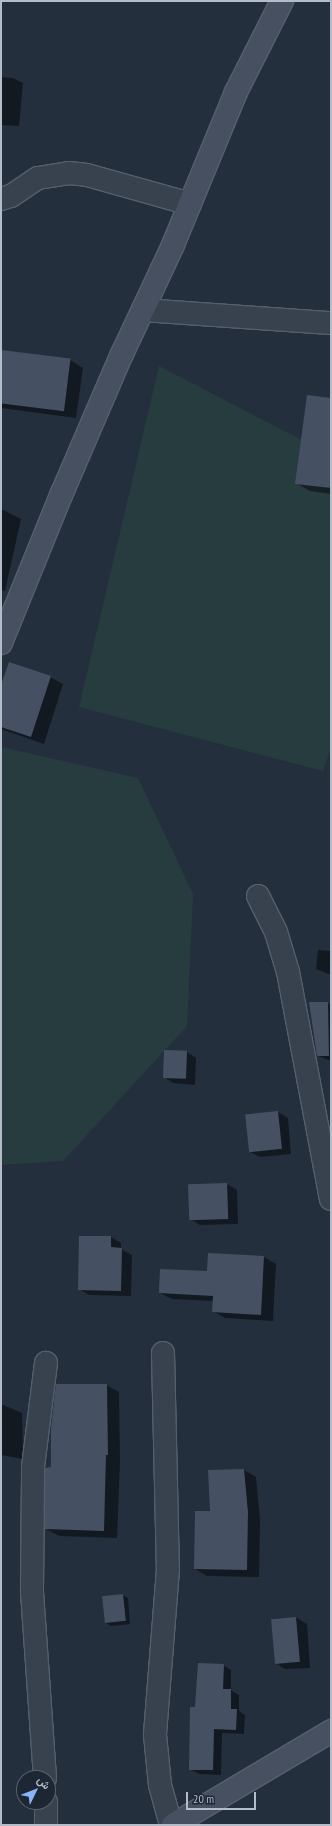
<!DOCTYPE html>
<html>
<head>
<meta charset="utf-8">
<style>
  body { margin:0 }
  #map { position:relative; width:332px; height:1826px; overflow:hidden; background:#242f3e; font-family:"PT Sans Narrow",Vazirmatn,sans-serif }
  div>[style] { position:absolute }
  .green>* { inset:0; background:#263c3f }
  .shadow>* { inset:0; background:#0007 }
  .building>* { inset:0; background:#455162; transform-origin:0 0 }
  .roads { filter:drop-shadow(1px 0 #565f6c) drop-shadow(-1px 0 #565f6c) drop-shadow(0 1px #565f6c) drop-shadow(0 -1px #565f6c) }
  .street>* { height:22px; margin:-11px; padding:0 11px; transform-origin:11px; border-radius:11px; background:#38414e }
  .secondary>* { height:22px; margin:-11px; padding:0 11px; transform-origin:11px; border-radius:11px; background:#465061 }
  span { translate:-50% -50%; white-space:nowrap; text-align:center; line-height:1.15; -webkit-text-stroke:4px #1d2633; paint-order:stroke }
  .frame { position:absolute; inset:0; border:2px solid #b4bcc9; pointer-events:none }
  .north { position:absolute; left:16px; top:1770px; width:40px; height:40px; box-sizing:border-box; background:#1d2633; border:1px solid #59626f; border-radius:50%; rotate:47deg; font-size:11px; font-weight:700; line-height:16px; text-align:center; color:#b4bcc9 }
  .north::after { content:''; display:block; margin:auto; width:14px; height:18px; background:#8ab4f8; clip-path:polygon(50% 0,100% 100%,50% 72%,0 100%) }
  .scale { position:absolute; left:186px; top:1792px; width:70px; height:18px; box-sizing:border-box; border:2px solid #b4bcc9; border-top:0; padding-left:5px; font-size:12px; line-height:14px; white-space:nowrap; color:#b4bcc9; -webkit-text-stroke:3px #1d2633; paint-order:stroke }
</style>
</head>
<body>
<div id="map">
  <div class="green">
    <i style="clip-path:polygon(159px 366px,331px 455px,331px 748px,323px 771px,79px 707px)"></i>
    <i style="clip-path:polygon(1px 747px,138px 778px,193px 894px,187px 1026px,63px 1161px,1px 1165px)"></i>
  </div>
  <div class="shadow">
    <i style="clip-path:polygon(1px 77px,13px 78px,23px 83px,19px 126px,1px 125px)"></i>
    <i style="clip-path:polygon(1px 351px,70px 360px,83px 368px,76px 418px,1px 408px)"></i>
    <i style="clip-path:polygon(331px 399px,331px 494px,310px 491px,296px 483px)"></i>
    <i style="clip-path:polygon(1px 509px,21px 519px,5px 591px,1px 590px)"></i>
    <i style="clip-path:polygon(50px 677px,63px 684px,44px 744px,1px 729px,1px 688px)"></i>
    <i style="clip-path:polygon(318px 950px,331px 951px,331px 975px,316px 969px)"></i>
    <i style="clip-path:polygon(328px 1003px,331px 1005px,331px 1061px,318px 1056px)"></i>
    <i style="clip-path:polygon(187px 1052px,196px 1058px,195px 1085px,173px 1083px,164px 1077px)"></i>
    <i style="clip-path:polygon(278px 1112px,288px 1118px,291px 1154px,260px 1157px,250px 1152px,246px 1115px)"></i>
    <i style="clip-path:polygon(227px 1184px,237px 1190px,238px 1224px,200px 1225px,190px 1219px)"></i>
    <i style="clip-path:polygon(80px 1237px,111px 1237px,121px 1243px,121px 1249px,132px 1255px,131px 1296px,89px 1295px,79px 1289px)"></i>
    <i style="clip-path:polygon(264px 1257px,276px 1264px,273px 1321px,225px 1318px,213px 1311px,213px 1301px,172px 1299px,160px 1293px,208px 1273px)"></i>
    <i style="clip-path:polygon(106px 1385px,119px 1392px,120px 1462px,117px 1538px,59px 1536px,46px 1529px,52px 1468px)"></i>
    <i style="clip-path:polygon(1px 1404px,22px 1413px,23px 1459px,1px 1455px)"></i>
    <i style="clip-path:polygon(244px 1470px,256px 1477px,260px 1520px,259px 1577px,207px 1576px,195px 1569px,211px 1512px,209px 1471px)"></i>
    <i style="clip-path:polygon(123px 1595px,128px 1598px,130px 1624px,111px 1626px,106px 1623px)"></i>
    <i style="clip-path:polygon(297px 1618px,307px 1624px,310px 1668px,285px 1669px,275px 1663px,272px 1619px)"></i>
    <i style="clip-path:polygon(223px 1665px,231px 1670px,231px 1690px,239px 1695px,239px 1711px,245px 1715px,244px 1734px,222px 1733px,221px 1775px,199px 1774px,190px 1769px,196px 1708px)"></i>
  </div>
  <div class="building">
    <i style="left:1px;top:350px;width:70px;height:53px;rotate:7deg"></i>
    <i style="clip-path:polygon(307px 395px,331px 398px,331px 488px,295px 484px)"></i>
    <i style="clip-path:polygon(9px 662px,51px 676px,31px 737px,1px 727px,1px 685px)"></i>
    <i style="clip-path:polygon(309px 1002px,328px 1002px,329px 1056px,317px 1056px)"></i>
    <i style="left:164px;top:1050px;width:23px;height:28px;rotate:2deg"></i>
    <i style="left:278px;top:1111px;width:38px;height:33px;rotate:84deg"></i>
    <i style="left:227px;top:1183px;width:36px;height:39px;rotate:88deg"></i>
    <i style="clip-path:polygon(79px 1236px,111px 1236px,111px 1247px,122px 1248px,121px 1291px,78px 1290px)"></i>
    <i style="clip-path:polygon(208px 1253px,264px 1256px,261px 1315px,212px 1312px,213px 1296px,159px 1293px,160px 1269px,207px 1271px)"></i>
    <i style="clip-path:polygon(56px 1384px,107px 1384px,108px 1455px,106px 1455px,104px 1531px,45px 1529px,45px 1468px,51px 1467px,51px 1428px)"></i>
    <i style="clip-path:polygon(244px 1469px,248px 1512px,247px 1570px,194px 1569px,195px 1511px,210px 1511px,208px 1470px)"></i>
    <i style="left:123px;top:1594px;width:27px;height:21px;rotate:84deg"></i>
    <i style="left:296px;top:1617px;width:45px;height:25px;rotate:85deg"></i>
    <i style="clip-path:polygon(198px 1663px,224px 1664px,223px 1689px,231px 1689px,231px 1709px,237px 1709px,236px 1730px,214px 1729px,213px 1770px,189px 1770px,190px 1707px,195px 1707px)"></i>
  </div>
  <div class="roads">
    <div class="street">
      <i style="left:1px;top:199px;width:10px;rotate:-17deg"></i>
      <i style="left:11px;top:196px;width:32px;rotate:-34deg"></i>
      <i style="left:38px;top:178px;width:31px;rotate:-9deg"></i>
      <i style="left:69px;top:173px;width:18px;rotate:6deg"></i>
      <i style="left:87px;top:175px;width:107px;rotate:15.7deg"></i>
      <i style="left:143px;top:310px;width:188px;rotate:4deg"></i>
      <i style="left:258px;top:896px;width:40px;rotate:63.4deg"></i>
      <i style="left:276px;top:932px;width:42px;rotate:73.3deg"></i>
      <i style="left:288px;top:972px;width:231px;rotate:79.3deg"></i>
      <i style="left:163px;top:1353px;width:216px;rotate:88.7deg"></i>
      <i style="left:168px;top:1569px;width:167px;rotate:94.5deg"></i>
      <i style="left:155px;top:1735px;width:50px;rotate:84.3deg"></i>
      <i style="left:160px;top:1785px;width:41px;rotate:74.6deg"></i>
      <i style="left:45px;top:1778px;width:188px;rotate:-94deg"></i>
      <i style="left:32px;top:1590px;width:123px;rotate:-89.5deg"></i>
      <i style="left:33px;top:1467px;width:105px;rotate:-82.9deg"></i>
      <i style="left:46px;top:1802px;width:23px;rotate:90deg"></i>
    </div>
    <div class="secondary">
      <i style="left:1px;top:643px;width:162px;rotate:-67.9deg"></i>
      <i style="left:62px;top:493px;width:151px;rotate:-66.7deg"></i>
      <i style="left:122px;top:354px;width:120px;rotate:-64.9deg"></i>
      <i style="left:173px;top:245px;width:165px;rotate:-67.6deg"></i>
      <i style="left:236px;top:92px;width:102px;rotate:-63.2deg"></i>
      <i style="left:173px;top:1825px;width:184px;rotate:-30.7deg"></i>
    </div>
  </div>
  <div class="frame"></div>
  <div class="north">ش</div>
  <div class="scale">20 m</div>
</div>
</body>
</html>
